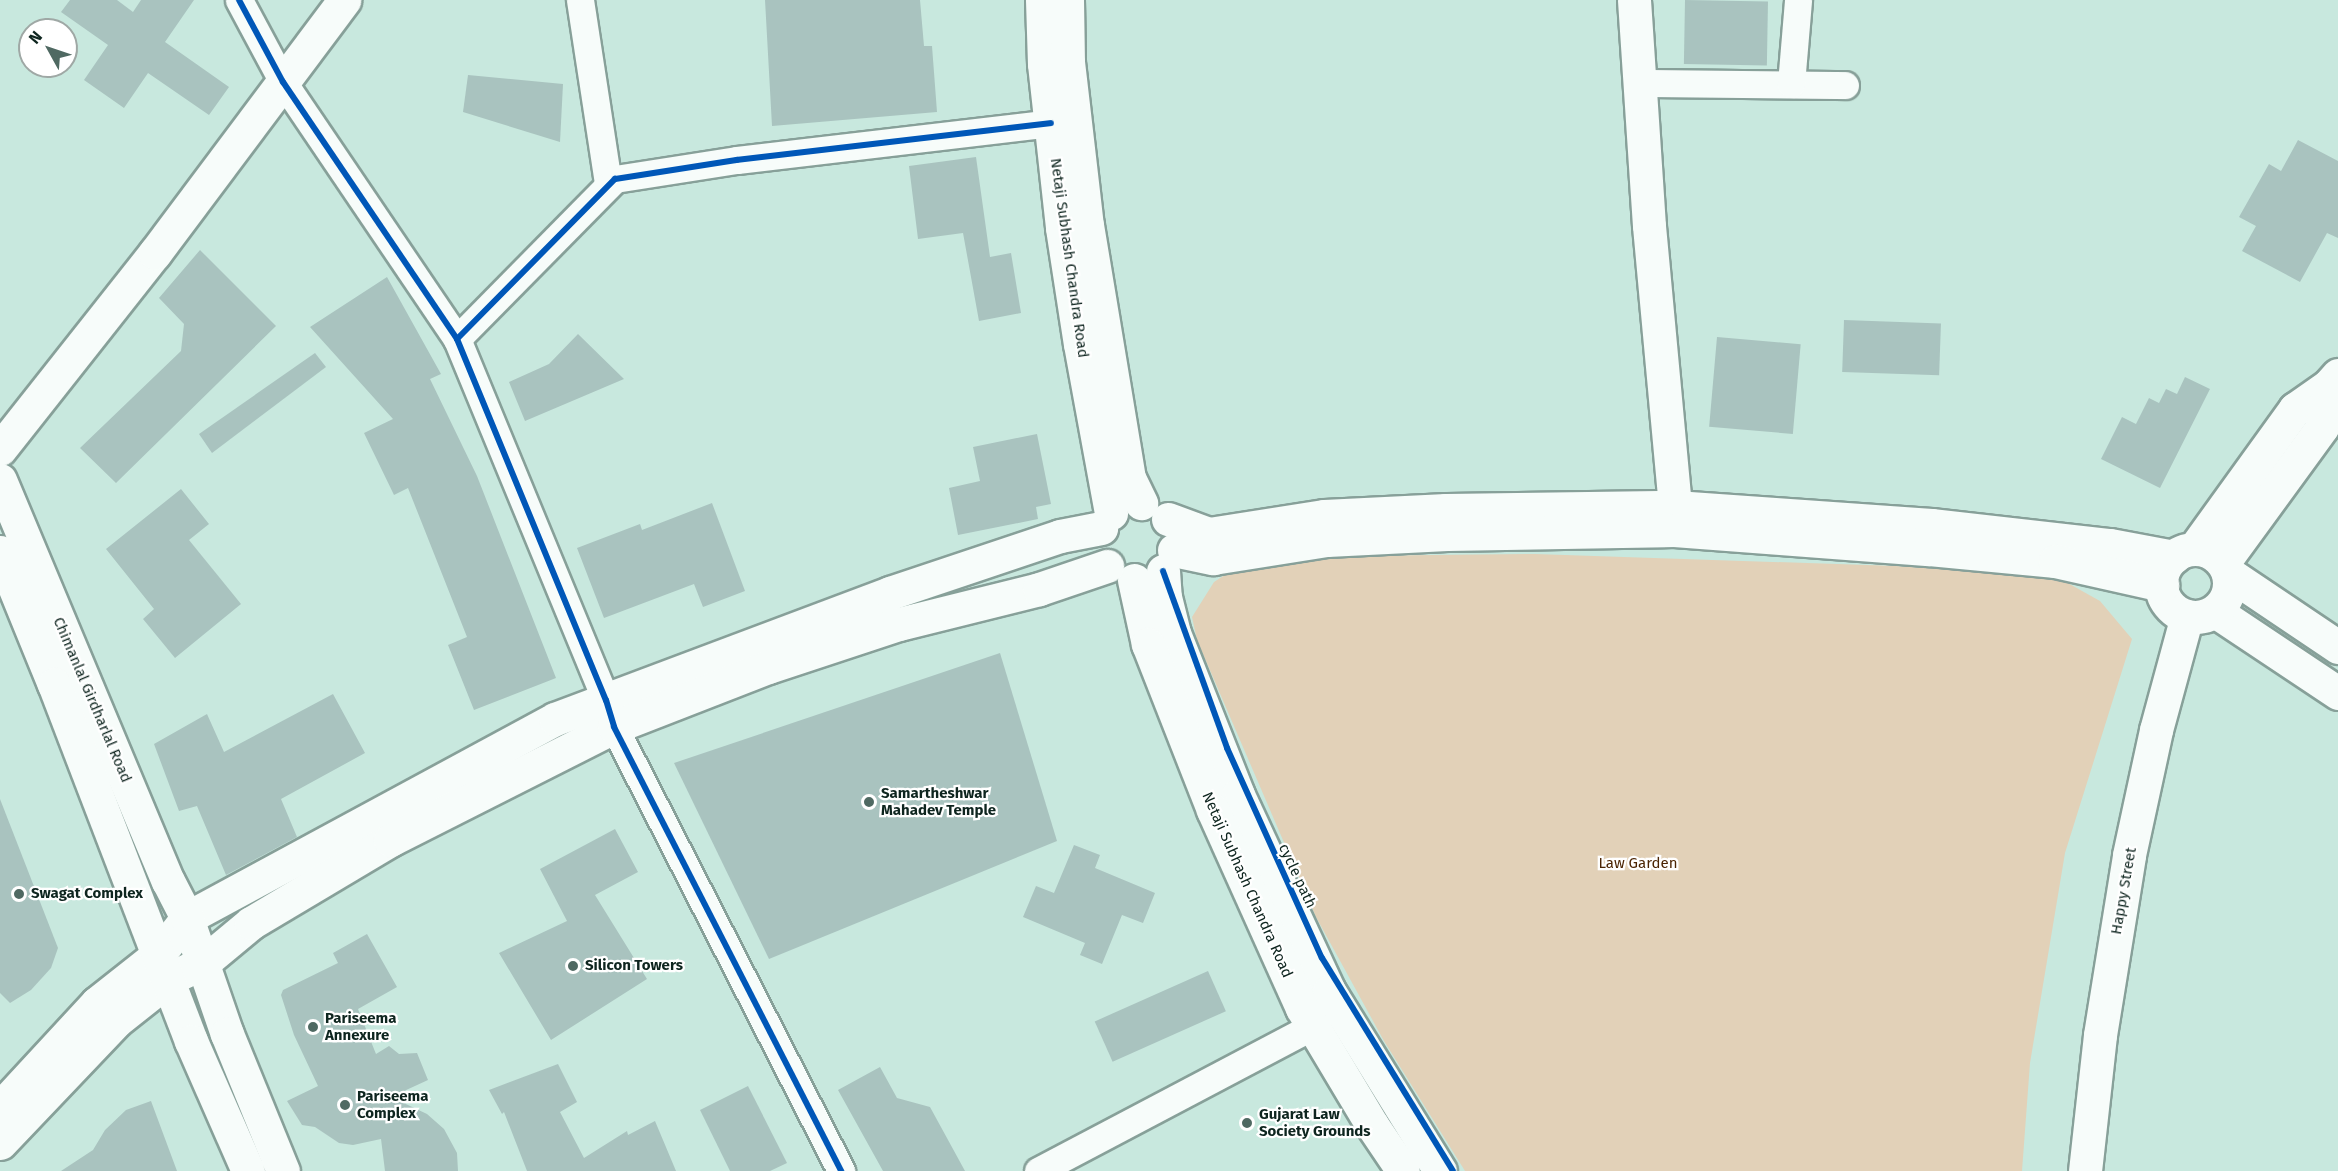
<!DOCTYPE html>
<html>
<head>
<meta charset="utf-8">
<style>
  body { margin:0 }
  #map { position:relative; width:2338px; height:1171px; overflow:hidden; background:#c8e8de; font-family:"Fira Sans",sans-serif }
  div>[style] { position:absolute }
  .green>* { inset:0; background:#e2d1b8 }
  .building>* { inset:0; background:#a9c3bf; transform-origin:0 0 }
  .roads { filter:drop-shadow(2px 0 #87a099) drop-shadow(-2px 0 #87a099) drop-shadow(0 2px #87a099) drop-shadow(0 -2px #87a099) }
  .minor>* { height:27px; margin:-13.5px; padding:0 13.5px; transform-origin:13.5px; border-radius:13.5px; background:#f7fcfa }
  .tertiary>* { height:33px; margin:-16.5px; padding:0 16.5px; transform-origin:16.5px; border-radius:16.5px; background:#f7fcfa }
  .secondary>* { height:33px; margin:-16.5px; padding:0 16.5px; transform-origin:16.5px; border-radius:16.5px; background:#f7fcfa }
  .secondary>.ring { margin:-16.5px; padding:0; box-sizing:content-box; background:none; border:33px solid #f7fcfa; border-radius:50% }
  .primary>* { height:33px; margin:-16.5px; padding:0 16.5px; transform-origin:16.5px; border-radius:16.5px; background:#f7fcfa }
  .cycleway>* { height:6px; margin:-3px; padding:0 3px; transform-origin:3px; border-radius:3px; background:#0057b8 }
  .dots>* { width:16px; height:16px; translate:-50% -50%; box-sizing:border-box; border:3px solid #fff; border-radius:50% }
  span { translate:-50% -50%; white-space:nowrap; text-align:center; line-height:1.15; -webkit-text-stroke:4.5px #fff; paint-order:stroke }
  .street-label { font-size:15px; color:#0e251f }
  .poi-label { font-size:15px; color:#0e251f; font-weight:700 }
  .left { translate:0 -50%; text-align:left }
  .park-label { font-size:15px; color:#4b2403 }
  .north { position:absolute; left:18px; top:18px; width:60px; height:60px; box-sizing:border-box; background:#fff; border:2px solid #9fa8a5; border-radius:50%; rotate:310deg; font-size:16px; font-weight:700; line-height:24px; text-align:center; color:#0e251f }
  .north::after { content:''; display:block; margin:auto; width:21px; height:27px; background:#4f6962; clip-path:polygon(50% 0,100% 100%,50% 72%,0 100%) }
</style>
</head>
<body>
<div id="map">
  <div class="green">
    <i style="clip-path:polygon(1535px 554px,1896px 566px,2057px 577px,2100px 601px,2132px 639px,2065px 853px,2030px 1063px,2022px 1171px,1465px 1171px,1384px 1041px,1316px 917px,1197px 640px,1192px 617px,1214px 582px,1234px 569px,1342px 556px)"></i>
  </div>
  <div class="building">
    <i style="clip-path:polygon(70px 0,117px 0,133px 12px,141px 0,194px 0,165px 42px,229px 87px,209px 115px,148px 73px,124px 108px,84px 80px,108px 45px,61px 12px)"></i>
    <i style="clip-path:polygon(765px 0,920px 0,924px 46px,932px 46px,937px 112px,772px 126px)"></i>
    <i style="left:1685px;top:0;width:83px;height:64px;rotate:1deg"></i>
    <i style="clip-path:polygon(468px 75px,563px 84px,560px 142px,463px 112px)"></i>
    <i style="clip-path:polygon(2298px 140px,2338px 161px,2338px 238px,2327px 233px,2300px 282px,2242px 251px,2256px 226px,2239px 217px,2269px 164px,2281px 171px)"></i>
    <i style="clip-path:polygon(976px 157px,990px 257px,1011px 253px,1021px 313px,979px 321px,963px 233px,918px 239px,909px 166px)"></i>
    <i style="clip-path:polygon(200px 250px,276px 326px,116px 483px,80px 448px,181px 351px,184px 324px,159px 298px)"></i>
    <i style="clip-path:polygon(387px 277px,441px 374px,430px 379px,477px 476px,556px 678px,474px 710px,448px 645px,467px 637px,408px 488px,394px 495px,364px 433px,393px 419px,310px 327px)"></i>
    <i style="left:1844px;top:320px;width:97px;height:52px;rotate:2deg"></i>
    <i style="clip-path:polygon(578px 334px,624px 379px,525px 421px,509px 382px,549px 364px)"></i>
    <i style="left:1717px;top:337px;width:84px;height:90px;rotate:5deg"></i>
    <i style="clip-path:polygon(315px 353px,326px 367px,212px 453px,199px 434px)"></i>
    <i style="clip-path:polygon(2185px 377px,2210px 389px,2160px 488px,2101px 459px,2122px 417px,2136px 424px,2149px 398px,2159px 403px,2166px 389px,2177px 394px)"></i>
    <i style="clip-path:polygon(1037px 434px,1051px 504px,1036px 507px,1038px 519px,958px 535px,949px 488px,980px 481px,973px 447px)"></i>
    <i style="clip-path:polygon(181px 489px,209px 524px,189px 540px,241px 604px,175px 658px,143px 619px,154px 609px,106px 549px)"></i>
    <i style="clip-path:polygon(712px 503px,745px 591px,703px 607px,694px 584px,604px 618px,577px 548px,640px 524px,642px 530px)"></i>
    <i style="clip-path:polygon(1000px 653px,1057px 841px,769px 959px,674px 763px)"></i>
    <i style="clip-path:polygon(333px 694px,365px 753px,281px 799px,297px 837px,226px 875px,197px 806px,179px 811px,154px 744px,207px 714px,224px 752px)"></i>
    <i style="clip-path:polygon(0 799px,58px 948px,51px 968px,31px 990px,10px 1003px,0 993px)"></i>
    <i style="clip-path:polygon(615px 829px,638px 872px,595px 895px,647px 979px,551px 1040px,499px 953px,567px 921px,540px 869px)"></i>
    <i style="clip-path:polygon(1074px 845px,1100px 855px,1095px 868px,1155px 893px,1143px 923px,1122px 915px,1102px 964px,1080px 955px,1085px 943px,1023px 917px,1036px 886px,1054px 893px)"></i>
    <i style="clip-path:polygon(367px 934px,397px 987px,358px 1009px,376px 1054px,389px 1046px,399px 1054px,417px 1053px,428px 1080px,391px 1097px,427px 1114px,444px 1129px,457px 1153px,458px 1171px,385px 1171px,381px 1139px,353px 1145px,339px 1143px,315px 1127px,302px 1125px,287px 1101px,318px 1086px,294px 1035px,281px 995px,283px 990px,338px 963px,333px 953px)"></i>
    <i style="left:1208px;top:971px;width:44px;height:124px;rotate:66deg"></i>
    <i style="clip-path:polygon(558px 1064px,577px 1102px,560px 1112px,584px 1158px,627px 1131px,628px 1135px,655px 1121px,676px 1171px,527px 1171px,504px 1112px,502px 1114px,489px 1090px)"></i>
    <i style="clip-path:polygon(880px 1067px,897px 1098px,930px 1107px,965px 1171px,883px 1171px,838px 1090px)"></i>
    <i style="clip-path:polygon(748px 1086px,787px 1163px,770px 1171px,730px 1171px,700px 1110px)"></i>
    <i style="clip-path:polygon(151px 1101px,177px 1171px,61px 1171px,93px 1150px,105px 1130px,126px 1110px)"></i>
  </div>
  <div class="roads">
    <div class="minor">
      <i style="left:239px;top:0;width:93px;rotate:61.8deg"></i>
      <i style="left:283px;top:82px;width:310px;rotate:55.9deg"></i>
      <i style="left:457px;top:339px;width:391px;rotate:67.6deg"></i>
      <i style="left:606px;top:700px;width:28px;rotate:73deg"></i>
      <i style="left:614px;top:727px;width:499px;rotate:62.9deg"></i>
      <i style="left:580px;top:0;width:186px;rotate:81.3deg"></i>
      <i style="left:1639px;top:83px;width:206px;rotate:0.6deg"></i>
      <i style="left:1791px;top:84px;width:84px;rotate:-85.2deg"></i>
      <i style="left:457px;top:339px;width:225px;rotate:-45.4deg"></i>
      <i style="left:615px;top:179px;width:123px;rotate:-8.9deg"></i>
      <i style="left:737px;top:160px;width:316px;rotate:-6.7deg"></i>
      <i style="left:1038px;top:1171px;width:311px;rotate:-27.8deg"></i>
    </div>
    <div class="tertiary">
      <i style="left:1634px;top:0;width:226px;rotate:86.2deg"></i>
      <i style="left:1649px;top:226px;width:282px;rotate:84.7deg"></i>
      <i style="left:1675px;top:507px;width:23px;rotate:92deg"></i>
      <i style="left:0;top:449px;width:250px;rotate:-51.7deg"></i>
      <i style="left:155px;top:253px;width:316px;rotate:-53.2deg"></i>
      <i style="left:2194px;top:549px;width:173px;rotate:-54.2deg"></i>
      <i style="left:2295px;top:409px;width:40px;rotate:-34.9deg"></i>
      <i style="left:2328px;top:386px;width:15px;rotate:-48deg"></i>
      <i style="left:2223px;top:563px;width:168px;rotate:-53.9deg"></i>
      <i style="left:2322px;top:427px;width:41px;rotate:-81.7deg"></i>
      <i style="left:2228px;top:573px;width:133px;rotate:33.9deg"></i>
      <i style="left:2215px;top:611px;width:148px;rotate:33.7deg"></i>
    </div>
    <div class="secondary">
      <i style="left:1042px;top:0;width:64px;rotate:88.2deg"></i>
      <i style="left:1044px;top:64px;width:165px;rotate:83.7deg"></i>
      <i style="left:1062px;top:228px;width:117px;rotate:81.2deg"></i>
      <i style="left:1080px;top:344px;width:172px;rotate:79.6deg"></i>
      <i style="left:1067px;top:0;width:62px;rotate:89.1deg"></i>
      <i style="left:1068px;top:62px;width:164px;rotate:83.4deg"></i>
      <i style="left:1087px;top:225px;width:256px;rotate:80.6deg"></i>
      <i style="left:1129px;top:478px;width:28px;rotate:64deg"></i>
      <i style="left:1168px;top:519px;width:44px;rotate:20.1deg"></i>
      <i style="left:1209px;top:534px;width:116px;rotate:-8.9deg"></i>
      <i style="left:1324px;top:516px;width:122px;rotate:-2.8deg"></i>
      <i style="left:1446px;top:510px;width:229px;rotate:-0.8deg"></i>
      <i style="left:1675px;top:507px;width:257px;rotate:4deg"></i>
      <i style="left:1931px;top:525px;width:180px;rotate:6.4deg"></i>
      <i style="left:2110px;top:545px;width:65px;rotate:10.6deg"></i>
      <i class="ring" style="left:2161px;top:549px;width:35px;height:35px"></i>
      <i style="left:1174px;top:550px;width:40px;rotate:12deg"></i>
      <i style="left:1213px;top:558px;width:115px;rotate:-9deg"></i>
      <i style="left:1327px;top:540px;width:120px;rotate:-2.9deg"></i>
      <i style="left:1447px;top:534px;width:227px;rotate:-1deg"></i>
      <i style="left:1674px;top:530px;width:256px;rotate:4.3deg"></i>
      <i style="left:1929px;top:549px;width:127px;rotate:5.4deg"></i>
      <i style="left:2055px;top:561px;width:110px;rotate:12.6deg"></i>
      <i style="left:1163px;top:571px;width:26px;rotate:86deg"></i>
      <i style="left:1165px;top:597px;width:37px;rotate:76deg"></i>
      <i style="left:1174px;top:633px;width:174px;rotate:68.4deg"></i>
      <i style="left:1238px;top:795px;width:216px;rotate:65.1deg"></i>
      <i style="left:1329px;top:991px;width:211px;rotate:58.3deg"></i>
      <i style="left:1134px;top:580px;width:66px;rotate:77.7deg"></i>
      <i style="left:1148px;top:644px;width:178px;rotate:68.6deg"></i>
      <i style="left:1213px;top:810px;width:217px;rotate:65.8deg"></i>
      <i style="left:1302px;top:1008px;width:136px;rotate:59.1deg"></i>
      <i style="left:1372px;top:1125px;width:55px;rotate:56deg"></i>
      <i style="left:0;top:1108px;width:143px;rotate:-47.3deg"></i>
      <i style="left:97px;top:1003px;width:79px;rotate:-38.3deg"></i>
      <i style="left:159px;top:954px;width:46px;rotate:-52.1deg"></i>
      <i style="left:187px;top:918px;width:418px;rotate:-28.4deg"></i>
      <i style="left:555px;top:719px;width:358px;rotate:-20.6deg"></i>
      <i style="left:890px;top:593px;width:179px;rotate:-18.5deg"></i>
      <i style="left:1060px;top:536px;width:42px;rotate:-11deg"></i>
      <i style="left:0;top:1143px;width:168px;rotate:-46.4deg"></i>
      <i style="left:116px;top:1021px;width:68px;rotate:-38.4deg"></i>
      <i style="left:169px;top:979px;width:39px;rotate:-26deg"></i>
      <i style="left:204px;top:962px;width:61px;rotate:-39.7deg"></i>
      <i style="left:251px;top:923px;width:162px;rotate:-30.8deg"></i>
      <i style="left:390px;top:840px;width:251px;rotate:-26.8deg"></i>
      <i style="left:614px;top:727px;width:165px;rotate:-21.3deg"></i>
      <i style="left:768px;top:667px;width:138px;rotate:-18.2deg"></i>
      <i style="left:899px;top:624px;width:144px;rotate:-14deg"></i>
      <i style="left:1039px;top:589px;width:72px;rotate:-18.7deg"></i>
      <i style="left:2085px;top:1171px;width:137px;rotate:-83.7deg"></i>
      <i style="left:2100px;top:1035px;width:182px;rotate:-80.8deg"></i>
      <i style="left:2129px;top:855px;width:128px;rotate:-77.8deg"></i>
      <i style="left:2156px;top:730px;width:118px;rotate:-74.8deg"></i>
    </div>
    <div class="primary">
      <i style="left:0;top:480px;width:435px;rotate:67.3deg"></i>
      <i style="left:168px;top:881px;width:42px;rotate:62.8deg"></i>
      <i style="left:187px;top:918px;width:123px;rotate:71deg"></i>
      <i style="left:227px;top:1034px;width:148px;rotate:67.8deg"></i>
      <i style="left:0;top:552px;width:143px;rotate:67.8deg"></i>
      <i style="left:54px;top:684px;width:382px;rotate:69deg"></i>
      <i style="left:191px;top:1041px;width:142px;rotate:66.3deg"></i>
    </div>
  </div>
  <div class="cycleway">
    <i style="left:239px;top:0;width:93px;rotate:61.8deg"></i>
    <i style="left:283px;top:82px;width:310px;rotate:55.9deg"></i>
    <i style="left:457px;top:339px;width:391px;rotate:67.6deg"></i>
    <i style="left:606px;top:700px;width:28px;rotate:73deg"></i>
    <i style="left:614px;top:727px;width:499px;rotate:62.9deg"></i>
    <i style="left:457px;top:339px;width:225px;rotate:-45.4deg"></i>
    <i style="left:615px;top:179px;width:123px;rotate:-8.9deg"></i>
    <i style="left:737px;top:160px;width:316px;rotate:-6.7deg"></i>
    <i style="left:1163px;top:571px;width:188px;rotate:70.1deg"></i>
    <i style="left:1227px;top:748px;width:230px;rotate:65.7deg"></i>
    <i style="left:1322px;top:958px;width:250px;rotate:58.4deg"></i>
  </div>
  <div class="dots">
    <i style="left:869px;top:802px;background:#4f6962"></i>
    <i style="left:19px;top:894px;background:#4f6962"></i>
    <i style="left:573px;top:966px;background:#4f6962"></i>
    <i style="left:313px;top:1027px;background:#4f6962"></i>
    <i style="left:345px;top:1105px;background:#4f6962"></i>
    <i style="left:1247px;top:1123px;background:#4f6962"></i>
  </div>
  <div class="street-label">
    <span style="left:1069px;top:258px;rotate:82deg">Netaji Subhash Chandra Road</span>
    <span style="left:92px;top:700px;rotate:67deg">Chimanlal Girdharlal Road</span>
    <span style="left:1297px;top:876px;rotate:65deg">cycle path</span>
    <span style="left:1247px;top:885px;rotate:66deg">Netaji Subhash Chandra Road</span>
    <span style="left:2124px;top:891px;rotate:-80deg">Happy Street</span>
  </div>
  <div class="poi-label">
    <span class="left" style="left:881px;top:802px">Samartheshwar<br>Mahadev Temple</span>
    <span class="left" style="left:31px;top:894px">Swagat Complex</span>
    <span class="left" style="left:585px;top:966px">Silicon Towers</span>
    <span class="left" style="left:325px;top:1027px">Pariseema<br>Annexure</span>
    <span class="left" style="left:357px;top:1105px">Pariseema<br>Complex</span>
    <span class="left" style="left:1259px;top:1123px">Gujarat Law<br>Society Grounds</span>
  </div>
  <div class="park-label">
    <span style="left:1638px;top:864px">Law Garden</span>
  </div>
  <div class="north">N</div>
</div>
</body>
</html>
